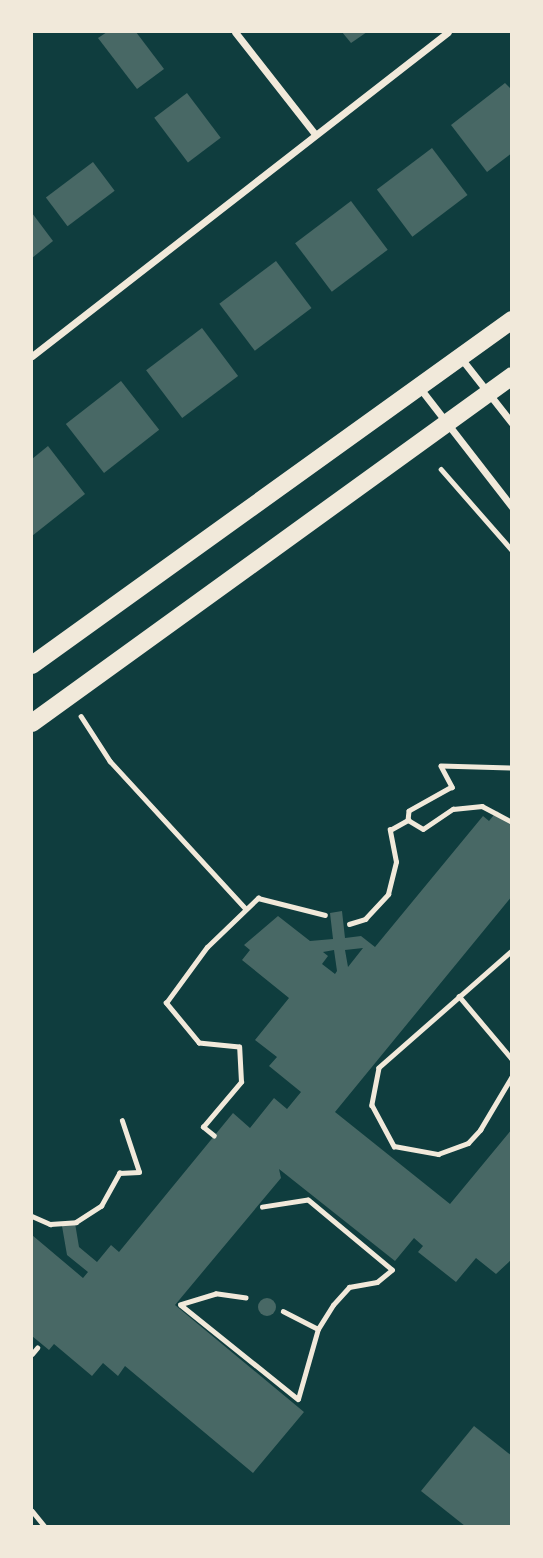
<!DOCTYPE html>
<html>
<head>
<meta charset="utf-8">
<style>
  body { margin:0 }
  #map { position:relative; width:543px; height:1558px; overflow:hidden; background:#0f3d3e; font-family:Lato,sans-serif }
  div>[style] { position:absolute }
  .building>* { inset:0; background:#486865; transform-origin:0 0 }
  .round { border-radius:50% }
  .path>* { height:4.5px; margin:-2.25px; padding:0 2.25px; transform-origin:2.25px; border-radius:2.25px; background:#f1e9da }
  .service>* { height:5px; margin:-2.5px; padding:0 2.5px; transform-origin:2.5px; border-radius:2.5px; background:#f1e9da }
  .minor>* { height:7px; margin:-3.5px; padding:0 3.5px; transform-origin:3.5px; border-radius:3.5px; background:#f1e9da }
  .primary>* { height:18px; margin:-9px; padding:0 9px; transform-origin:9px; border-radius:9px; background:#f1e9da }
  span { translate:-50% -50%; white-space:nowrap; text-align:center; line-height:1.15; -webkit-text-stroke:5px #f1e9da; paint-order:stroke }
  .frame { position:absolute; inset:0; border:33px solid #f1e9da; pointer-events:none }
</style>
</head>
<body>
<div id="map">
  <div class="building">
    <i style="clip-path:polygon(107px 32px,136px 32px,164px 69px,137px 89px,98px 38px)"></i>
    <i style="clip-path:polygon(342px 32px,367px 32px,351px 43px)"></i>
    <i style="clip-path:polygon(505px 83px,512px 90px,512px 153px,487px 172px,451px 125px)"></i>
    <i style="left:187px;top:93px;width:56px;height:41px;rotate:53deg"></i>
    <i style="left:432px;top:148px;width:59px;height:69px;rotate:53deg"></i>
    <i style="left:93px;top:162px;width:36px;height:59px;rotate:53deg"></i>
    <i style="left:351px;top:201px;width:61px;height:70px;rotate:53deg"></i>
    <i style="clip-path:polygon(32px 213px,53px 241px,32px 258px)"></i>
    <i style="left:276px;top:261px;width:59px;height:71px;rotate:53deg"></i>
    <i style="left:202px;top:328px;width:60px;height:70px;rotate:53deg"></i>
    <i style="left:121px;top:381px;width:62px;height:70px;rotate:52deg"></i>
    <i style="clip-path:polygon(48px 446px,85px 494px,32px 536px,32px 459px)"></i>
    <i style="clip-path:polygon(evenodd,497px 811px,512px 823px,512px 896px,335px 1112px,450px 1204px,512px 1129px,512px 1259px,496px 1274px,476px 1258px,456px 1282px,418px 1252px,423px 1246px,414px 1238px,395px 1261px,279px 1169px,281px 1178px,175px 1305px,304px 1412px,253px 1473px,125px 1366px,118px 1376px,103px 1363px,92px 1376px,54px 1344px,49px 1350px,32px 1336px,32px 1235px,83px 1278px,88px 1272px,67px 1255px,62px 1226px,75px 1223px,79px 1247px,97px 1262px,111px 1245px,119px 1252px,233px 1113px,250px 1128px,274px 1098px,287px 1109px,301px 1092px,269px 1066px,277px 1057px,255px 1040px,289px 998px,242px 960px,250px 950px,244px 945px,278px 916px,310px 941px,333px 939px,330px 913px,342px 911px,345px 938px,361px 936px,375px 947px,483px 816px,489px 821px,497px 811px,363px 948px,348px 967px,345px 950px,363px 948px,497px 811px,334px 950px,337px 971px,335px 974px,322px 964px,328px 956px,323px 952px,334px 950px)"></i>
    <i class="round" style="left:258px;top:1298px;width:18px;height:18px"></i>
    <i style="clip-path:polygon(474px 1426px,512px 1456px,512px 1526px,465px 1526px,421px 1491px)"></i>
  </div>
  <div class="path">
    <i style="left:441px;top:469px;width:108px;rotate:48.8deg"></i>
    <i style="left:81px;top:716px;width:54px;rotate:57.2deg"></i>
    <i style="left:110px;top:761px;width:200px;rotate:47.4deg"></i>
    <i style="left:512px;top:768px;width:71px;rotate:-178.4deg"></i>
    <i style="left:441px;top:766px;width:24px;rotate:62deg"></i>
    <i style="left:452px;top:787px;width:49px;rotate:150.8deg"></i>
    <i style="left:409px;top:811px;width:9px;rotate:96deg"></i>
    <i style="left:408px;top:820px;width:17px;rotate:31deg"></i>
    <i style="left:423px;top:829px;width:36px;rotate:-34deg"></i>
    <i style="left:453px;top:809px;width:29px;rotate:-6deg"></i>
    <i style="left:482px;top:806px;width:34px;rotate:28deg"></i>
    <i style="left:349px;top:924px;width:17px;rotate:-17deg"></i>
    <i style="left:365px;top:919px;width:34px;rotate:-47deg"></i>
    <i style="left:388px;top:894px;width:33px;rotate:-76deg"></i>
    <i style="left:396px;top:862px;width:33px;rotate:-101deg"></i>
    <i style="left:390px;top:830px;width:21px;rotate:-29deg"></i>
    <i style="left:512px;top:951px;width:177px;rotate:138.7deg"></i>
    <i style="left:379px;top:1068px;width:38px;rotate:101deg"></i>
    <i style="left:372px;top:1105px;width:47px;rotate:61.8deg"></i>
    <i style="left:394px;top:1146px;width:45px;rotate:10.3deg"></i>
    <i style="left:438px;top:1154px;width:32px;rotate:-20deg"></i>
    <i style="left:468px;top:1143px;width:18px;rotate:-47deg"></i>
    <i style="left:480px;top:1130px;width:63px;rotate:-59.3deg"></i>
    <i style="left:459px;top:996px;width:82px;rotate:49.9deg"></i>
    <i style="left:214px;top:1136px;width:14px;rotate:-141deg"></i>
    <i style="left:203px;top:1127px;width:59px;rotate:-49.8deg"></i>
    <i style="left:241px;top:1082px;width:35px;rotate:-93deg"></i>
    <i style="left:239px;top:1047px;width:40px;rotate:-174.3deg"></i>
    <i style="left:199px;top:1043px;width:52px;rotate:-129.5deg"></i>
    <i style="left:166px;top:1003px;width:69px;rotate:-53.8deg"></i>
    <i style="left:207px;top:947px;width:71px;rotate:-43.9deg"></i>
    <i style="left:258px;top:898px;width:69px;rotate:14.2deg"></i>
    <i style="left:32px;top:1216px;width:20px;rotate:24deg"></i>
    <i style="left:50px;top:1224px;width:26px;rotate:-4deg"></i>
    <i style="left:76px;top:1222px;width:30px;rotate:-33deg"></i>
    <i style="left:101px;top:1206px;width:38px;rotate:-61deg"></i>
    <i style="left:119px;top:1173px;width:20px;rotate:-3deg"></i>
    <i style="left:139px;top:1172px;width:54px;rotate:-108.4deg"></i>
    <i style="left:246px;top:1298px;width:30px;rotate:-172deg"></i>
    <i style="left:216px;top:1294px;width:37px;rotate:163deg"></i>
    <i style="left:181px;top:1305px;width:150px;rotate:38.8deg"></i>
    <i style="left:298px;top:1399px;width:73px;rotate:-74.1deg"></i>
    <i style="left:318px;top:1329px;width:28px;rotate:-58deg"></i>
    <i style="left:333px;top:1305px;width:24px;rotate:-48deg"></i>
    <i style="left:349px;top:1287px;width:28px;rotate:-10deg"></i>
    <i style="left:377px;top:1282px;width:19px;rotate:-39deg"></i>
    <i style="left:392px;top:1270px;width:109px;rotate:-140.2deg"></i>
    <i style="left:308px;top:1200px;width:46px;rotate:171.2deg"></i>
    <i style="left:283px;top:1311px;width:39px;rotate:27deg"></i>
    <i style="left:32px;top:1354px;width:8px;rotate:-50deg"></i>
  </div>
  <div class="service">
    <i style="left:32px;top:1511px;width:19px;rotate:51deg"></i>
  </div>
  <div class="minor">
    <i style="left:235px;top:32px;width:130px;rotate:51.9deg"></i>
    <i style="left:32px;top:356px;width:527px;rotate:-37.91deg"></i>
    <i style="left:460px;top:357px;width:84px;rotate:51.8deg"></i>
    <i style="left:419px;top:387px;width:152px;rotate:52.2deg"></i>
  </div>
  <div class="primary">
    <i style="left:32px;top:665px;width:591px;rotate:-35.71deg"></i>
    <i style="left:32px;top:723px;width:592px;rotate:-35.86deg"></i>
  </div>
  <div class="frame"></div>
</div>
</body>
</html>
